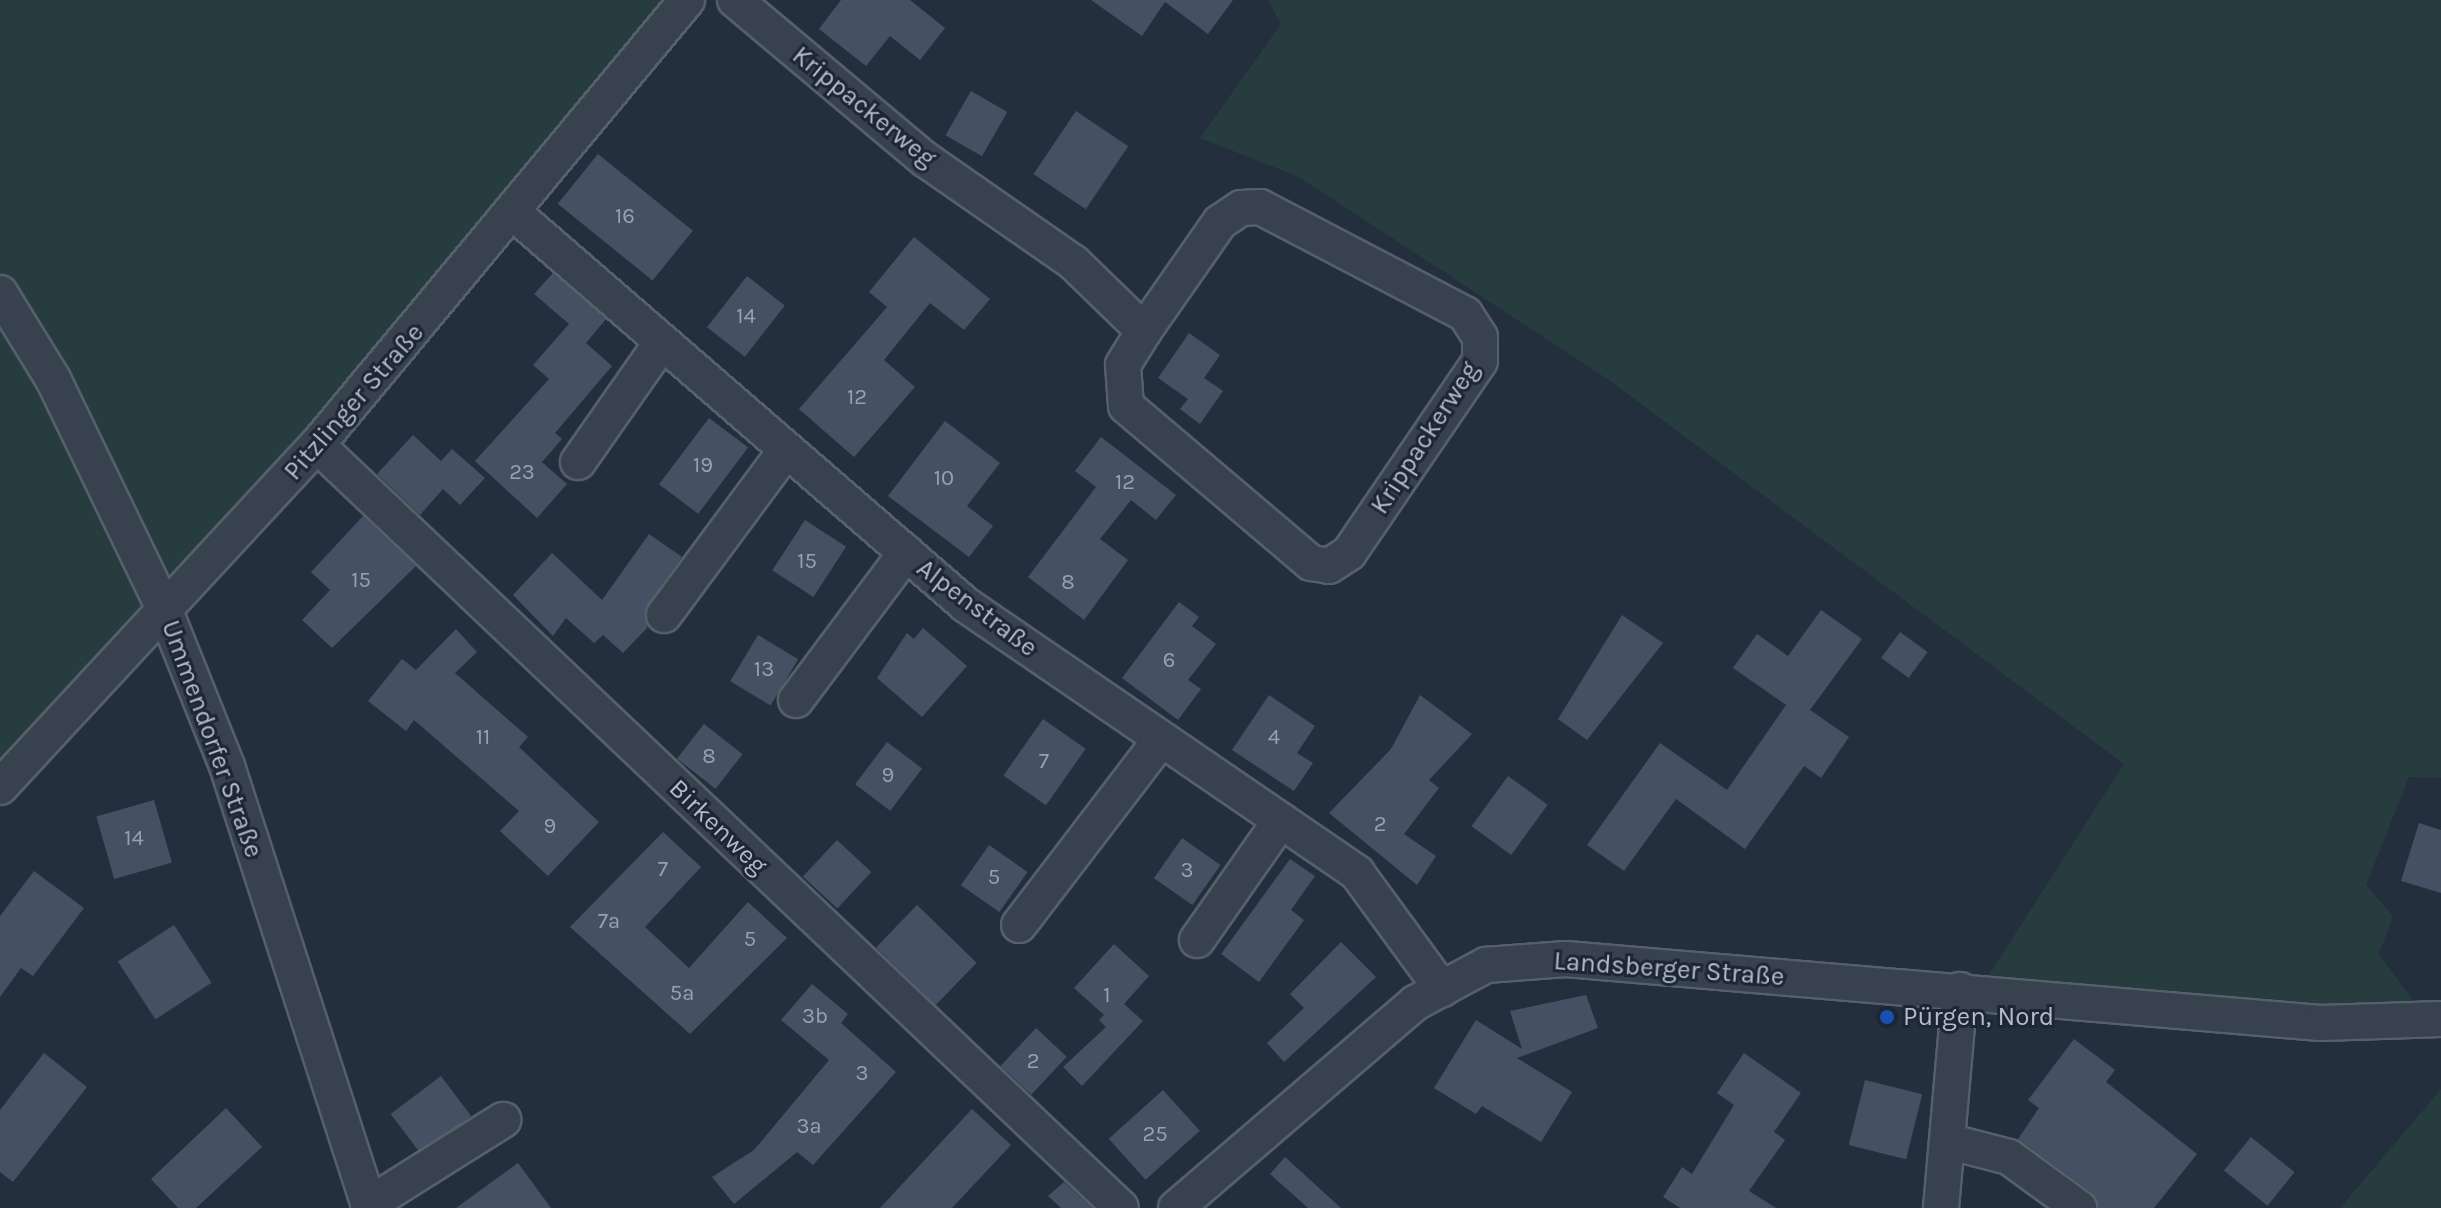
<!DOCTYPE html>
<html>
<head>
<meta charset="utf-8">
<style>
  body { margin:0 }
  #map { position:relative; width:2441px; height:1208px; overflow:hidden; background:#242f3e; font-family:Karla,sans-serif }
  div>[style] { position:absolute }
  .green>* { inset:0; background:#263c3f }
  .building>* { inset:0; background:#455162; transform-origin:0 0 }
  .roads { filter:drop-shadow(2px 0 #565f6c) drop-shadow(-2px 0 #565f6c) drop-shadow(0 2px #565f6c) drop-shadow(0 -2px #565f6c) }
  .minor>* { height:34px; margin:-17px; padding:0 17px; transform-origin:17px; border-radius:17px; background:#38414e }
  .dots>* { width:22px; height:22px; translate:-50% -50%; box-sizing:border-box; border:4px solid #1d2633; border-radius:50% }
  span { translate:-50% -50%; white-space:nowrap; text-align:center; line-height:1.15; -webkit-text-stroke:6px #1d2633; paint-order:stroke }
  .number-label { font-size:22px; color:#98a1af }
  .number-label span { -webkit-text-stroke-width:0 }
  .street-label { font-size:26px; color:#b4bcc9 }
  .poi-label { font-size:26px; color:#b4bcc9 }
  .left { translate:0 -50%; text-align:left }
</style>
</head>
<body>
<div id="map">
  <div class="green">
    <i style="clip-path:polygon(0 0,670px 0,310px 441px,0 770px)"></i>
    <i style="clip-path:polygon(1268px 0,2441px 0,2441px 778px,2409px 777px,2366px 885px,2393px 916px,2379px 954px,2421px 1012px,2321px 1014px,1985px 981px,2124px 764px,1609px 380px,1299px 177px,1200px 138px,1281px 24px)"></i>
    <i style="clip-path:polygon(2441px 1089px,2441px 1208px,2340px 1208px)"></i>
  </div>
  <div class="building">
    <i style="clip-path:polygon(841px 0,910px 0,945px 28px,920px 60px,890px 36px,866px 66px,819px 29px)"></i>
    <i style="clip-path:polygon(1091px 0,1233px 0,1208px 34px,1165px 2px,1142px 36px)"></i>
    <i style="left:971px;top:91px;width:42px;height:51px;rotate:30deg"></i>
    <i style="left:1076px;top:111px;width:63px;height:76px;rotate:34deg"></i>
    <i style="left:598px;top:154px;width:122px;height:64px;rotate:39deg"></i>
    <i style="clip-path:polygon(914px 237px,990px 299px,964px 330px,930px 303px,884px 360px,915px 387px,854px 457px,799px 409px,887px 307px,869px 292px)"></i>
    <i style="clip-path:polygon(553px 273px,606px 319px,586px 343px,612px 366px,555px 433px,562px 439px,542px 462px,567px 484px,537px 518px,475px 461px,549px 379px,533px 365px,569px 324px,534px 294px)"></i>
    <i style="left:747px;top:276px;width:48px;height:65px;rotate:38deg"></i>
    <i style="clip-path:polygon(1189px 333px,1220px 355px,1204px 378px,1223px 391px,1200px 424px,1180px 409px,1188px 399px,1158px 378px)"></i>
    <i style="left:709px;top:418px;width:49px;height:83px;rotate:37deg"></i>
    <i style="clip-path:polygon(945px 421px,1000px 463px,967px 506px,993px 526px,969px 557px,888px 496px)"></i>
    <i style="clip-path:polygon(413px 435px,441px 461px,452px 449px,485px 478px,460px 505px,443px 489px,420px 515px,377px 474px)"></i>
    <i style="clip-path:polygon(1101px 437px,1176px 495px,1156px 520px,1131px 500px,1100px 539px,1128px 560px,1084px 620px,1028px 577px,1096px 487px,1075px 471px)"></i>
    <i style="clip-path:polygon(363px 516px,416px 566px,332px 648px,302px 620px,330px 590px,311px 572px)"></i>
    <i style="left:805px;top:520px;width:49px;height:60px;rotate:33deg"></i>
    <i style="clip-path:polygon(649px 534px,682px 557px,648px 604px,647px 628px,623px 653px,603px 635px,594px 643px,566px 618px,553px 636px,513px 595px,552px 553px,602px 600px)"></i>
    <i style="clip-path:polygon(1179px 602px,1199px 617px,1192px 626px,1216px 644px,1188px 680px,1201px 689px,1178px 720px,1122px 678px)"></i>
    <i style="clip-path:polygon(1821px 610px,1862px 639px,1810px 710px,1849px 737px,1821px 778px,1804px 766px,1745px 849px,1676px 799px,1624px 871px,1587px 845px,1660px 743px,1727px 790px,1786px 705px,1733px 668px,1757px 634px,1788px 656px)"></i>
    <i style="clip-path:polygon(1622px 615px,1663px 643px,1587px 740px,1558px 719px)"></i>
    <i style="clip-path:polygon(923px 628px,967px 666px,922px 717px,877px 678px,907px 633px,914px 639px)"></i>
    <i style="clip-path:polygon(456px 629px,477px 652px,455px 673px,528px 737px,519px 747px,599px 822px,548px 876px,500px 831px,519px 811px,414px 720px,406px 731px,368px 701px,402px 659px,416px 670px)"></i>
    <i style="left:1900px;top:632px;width:34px;height:32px;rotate:36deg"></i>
    <i style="left:758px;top:635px;width:47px;height:54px;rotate:31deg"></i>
    <i style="clip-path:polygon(1269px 695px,1315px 726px,1297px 753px,1313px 763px,1294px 791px,1232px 750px)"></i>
    <i style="clip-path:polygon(1420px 695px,1472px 734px,1429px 780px,1439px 788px,1404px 834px,1436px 856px,1417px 885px,1329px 813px,1391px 749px)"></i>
    <i style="left:1043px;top:719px;width:52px;height:69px;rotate:35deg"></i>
    <i style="left:704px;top:724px;width:49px;height:44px;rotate:38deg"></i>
    <i style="left:887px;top:742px;width:44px;height:53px;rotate:37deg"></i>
    <i style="left:1508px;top:776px;width:49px;height:62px;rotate:36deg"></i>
    <i style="left:154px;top:800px;width:65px;height:60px;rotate:74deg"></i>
    <i style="clip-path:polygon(2419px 823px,2441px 830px,2441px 893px,2401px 881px)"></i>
    <i style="clip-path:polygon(663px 832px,701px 867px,645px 927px,689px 968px,748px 902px,787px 938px,690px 1034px,570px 927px)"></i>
    <i style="left:1182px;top:838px;width:47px;height:49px;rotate:35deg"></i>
    <i style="left:837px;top:840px;width:47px;height:50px;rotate:43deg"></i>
    <i style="left:989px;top:845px;width:47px;height:49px;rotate:35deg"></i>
    <i style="clip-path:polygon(1290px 859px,1315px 876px,1291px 910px,1304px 920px,1259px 982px,1221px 954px)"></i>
    <i style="clip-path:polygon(34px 871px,84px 908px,33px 976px,21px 968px,0 997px,0 916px)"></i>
    <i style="left:917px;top:905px;width:83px;height:59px;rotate:44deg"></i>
    <i style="left:174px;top:925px;width:69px;height:67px;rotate:57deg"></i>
    <i style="clip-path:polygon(1341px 942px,1376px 977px,1284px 1062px,1267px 1043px,1304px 1008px,1290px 994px)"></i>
    <i style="clip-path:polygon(1114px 944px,1149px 976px,1124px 1004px,1143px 1021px,1082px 1086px,1063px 1067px,1106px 1027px,1099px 1020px,1104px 1015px,1074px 988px)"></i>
    <i style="clip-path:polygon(812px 984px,848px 1014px,841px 1023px,896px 1072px,813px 1165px,797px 1152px,734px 1204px,712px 1177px,754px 1150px,829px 1060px,781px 1020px)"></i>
    <i style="clip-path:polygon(1586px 995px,1598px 1028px,1517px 1058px,1572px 1092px,1541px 1142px,1482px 1106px,1476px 1114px,1434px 1088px,1476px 1020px,1522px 1049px,1510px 1011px)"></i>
    <i style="left:1036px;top:1028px;width:42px;height:52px;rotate:43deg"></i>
    <i style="clip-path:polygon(2074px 1039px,2115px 1070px,2106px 1082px,2197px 1154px,2154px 1208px,2099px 1208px,2091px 1192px,2018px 1139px,2039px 1108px,2028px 1100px)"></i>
    <i style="clip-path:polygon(44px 1053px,87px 1087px,13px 1182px,0 1172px,0 1110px)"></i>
    <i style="clip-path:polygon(1744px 1053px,1801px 1093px,1774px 1132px,1785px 1140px,1749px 1191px,1776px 1208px,1680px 1208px,1663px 1197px,1682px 1167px,1692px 1174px,1734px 1105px,1717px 1093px)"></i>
    <i style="left:441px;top:1076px;width:50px;height:63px;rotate:53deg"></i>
    <i style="left:1865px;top:1080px;width:59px;height:67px;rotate:14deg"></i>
    <i style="left:1163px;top:1090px;width:55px;height:73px;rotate:48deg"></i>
    <i style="clip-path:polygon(226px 1108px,262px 1147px,196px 1208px,178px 1208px,151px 1179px)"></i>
    <i style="clip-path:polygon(972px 1109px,1011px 1145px,952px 1208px,880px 1208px)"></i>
    <i style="left:2251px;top:1137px;width:56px;height:43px;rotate:39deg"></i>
    <i style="clip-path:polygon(1285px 1157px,1341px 1208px,1308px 1208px,1270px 1174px)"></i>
    <i style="clip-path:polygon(518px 1163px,551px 1208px,456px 1208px)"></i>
    <i style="clip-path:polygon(1064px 1182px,1092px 1208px,1061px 1208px,1048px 1196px)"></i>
  </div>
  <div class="roads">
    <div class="minor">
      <i style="left:735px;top:0;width:249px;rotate:40deg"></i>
      <i style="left:926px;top:160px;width:179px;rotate:34.8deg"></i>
      <i style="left:1073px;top:262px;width:99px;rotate:44.2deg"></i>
      <i style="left:1144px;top:331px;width:40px;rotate:122deg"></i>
      <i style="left:1123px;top:365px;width:41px;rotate:85.8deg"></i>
      <i style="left:1126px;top:406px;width:243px;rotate:40.3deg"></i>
      <i style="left:1311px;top:563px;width:18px;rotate:9deg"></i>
      <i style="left:1329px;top:566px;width:24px;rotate:-33deg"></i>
      <i style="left:1349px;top:553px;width:232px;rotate:-55.7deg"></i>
      <i style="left:1480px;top:361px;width:24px;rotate:-90deg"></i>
      <i style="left:1480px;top:337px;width:27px;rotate:-123deg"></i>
      <i style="left:1465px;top:314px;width:231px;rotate:-152.4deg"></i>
      <i style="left:1260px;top:207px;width:19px;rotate:177deg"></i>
      <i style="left:1241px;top:208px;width:25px;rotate:146deg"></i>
      <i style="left:1220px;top:222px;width:133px;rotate:124.9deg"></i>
      <i style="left:516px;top:215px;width:595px;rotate:40.91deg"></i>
      <i style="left:966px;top:605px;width:474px;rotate:34.4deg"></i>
      <i style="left:1357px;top:873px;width:144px;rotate:53.8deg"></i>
      <i style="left:0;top:293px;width:101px;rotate:58.4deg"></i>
      <i style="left:53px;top:379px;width:258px;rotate:64.2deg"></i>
      <i style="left:165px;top:611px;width:167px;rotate:68.2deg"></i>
      <i style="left:227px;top:766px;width:465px;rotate:72.1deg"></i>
      <i style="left:317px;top:445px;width:1108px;rotate:43.5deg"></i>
      <i style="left:578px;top:462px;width:146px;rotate:-55deg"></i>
      <i style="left:664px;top:615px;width:205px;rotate:-53.5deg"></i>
      <i style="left:796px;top:700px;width:184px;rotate:-53.2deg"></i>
      <i style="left:0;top:787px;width:466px;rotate:-47.2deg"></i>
      <i style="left:317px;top:445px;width:579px;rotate:-50.26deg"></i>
      <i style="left:1019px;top:925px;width:234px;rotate:-52.6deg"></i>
      <i style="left:1197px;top:940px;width:146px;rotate:-55deg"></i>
      <i style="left:1947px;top:1141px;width:64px;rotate:14.5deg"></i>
      <i style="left:2009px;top:1157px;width:87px;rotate:36.1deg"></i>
      <i style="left:368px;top:1205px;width:160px;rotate:-32.2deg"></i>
      <i style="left:1176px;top:1208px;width:315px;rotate:-40.6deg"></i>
      <i style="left:1415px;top:1003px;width:81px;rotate:-28.2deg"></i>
      <i style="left:1486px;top:965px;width:80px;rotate:-4.3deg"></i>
      <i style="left:1566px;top:959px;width:757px;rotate:4.85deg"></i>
      <i style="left:2320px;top:1023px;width:121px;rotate:-1.9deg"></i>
      <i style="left:1941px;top:1208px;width:219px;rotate:-85deg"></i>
    </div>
  </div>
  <div class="dots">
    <i style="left:1887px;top:1017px;background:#1a4fb4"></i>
  </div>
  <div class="number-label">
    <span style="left:625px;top:217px">16</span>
    <span style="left:746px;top:317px">14</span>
    <span style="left:857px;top:398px">12</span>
    <span style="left:703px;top:466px">19</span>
    <span style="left:522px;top:473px">23</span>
    <span style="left:944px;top:479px">10</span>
    <span style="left:1125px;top:483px">12</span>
    <span style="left:807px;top:562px">15</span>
    <span style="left:361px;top:581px">15</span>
    <span style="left:1068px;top:583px">8</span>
    <span style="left:1169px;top:661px">6</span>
    <span style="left:764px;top:670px">13</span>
    <span style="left:483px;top:738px">11</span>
    <span style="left:1274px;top:738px">4</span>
    <span style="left:709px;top:757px">8</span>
    <span style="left:1044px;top:762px">7</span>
    <span style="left:888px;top:776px">9</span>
    <span style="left:1380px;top:825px">2</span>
    <span style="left:550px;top:827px">9</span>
    <span style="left:134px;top:839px">14</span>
    <span style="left:663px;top:870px">7</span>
    <span style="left:1187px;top:871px">3</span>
    <span style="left:994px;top:878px">5</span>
    <span style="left:609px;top:922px">7a</span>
    <span style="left:750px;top:940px">5</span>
    <span style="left:682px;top:994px">5a</span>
    <span style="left:1107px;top:996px">1</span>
    <span style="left:815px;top:1017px">3b</span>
    <span style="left:1033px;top:1062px">2</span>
    <span style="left:862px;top:1074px">3</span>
    <span style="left:809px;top:1127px">3a</span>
    <span style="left:1155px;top:1135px">25</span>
  </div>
  <div class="street-label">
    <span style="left:864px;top:107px;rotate:39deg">Krippackerweg</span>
    <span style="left:354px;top:402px;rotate:-49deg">Pitzlinger Straße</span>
    <span style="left:1425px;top:438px;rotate:-57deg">Krippackerweg</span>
    <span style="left:977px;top:608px;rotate:37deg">Alpenstraße</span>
    <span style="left:212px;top:739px;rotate:70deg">Ummendorfer Straße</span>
    <span style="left:718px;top:827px;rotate:44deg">Birkenweg</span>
    <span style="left:1669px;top:969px;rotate:4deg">Landsberger Straße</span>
  </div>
  <div class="poi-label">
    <span class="left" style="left:1903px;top:1017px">Pürgen, Nord</span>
  </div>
</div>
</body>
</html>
